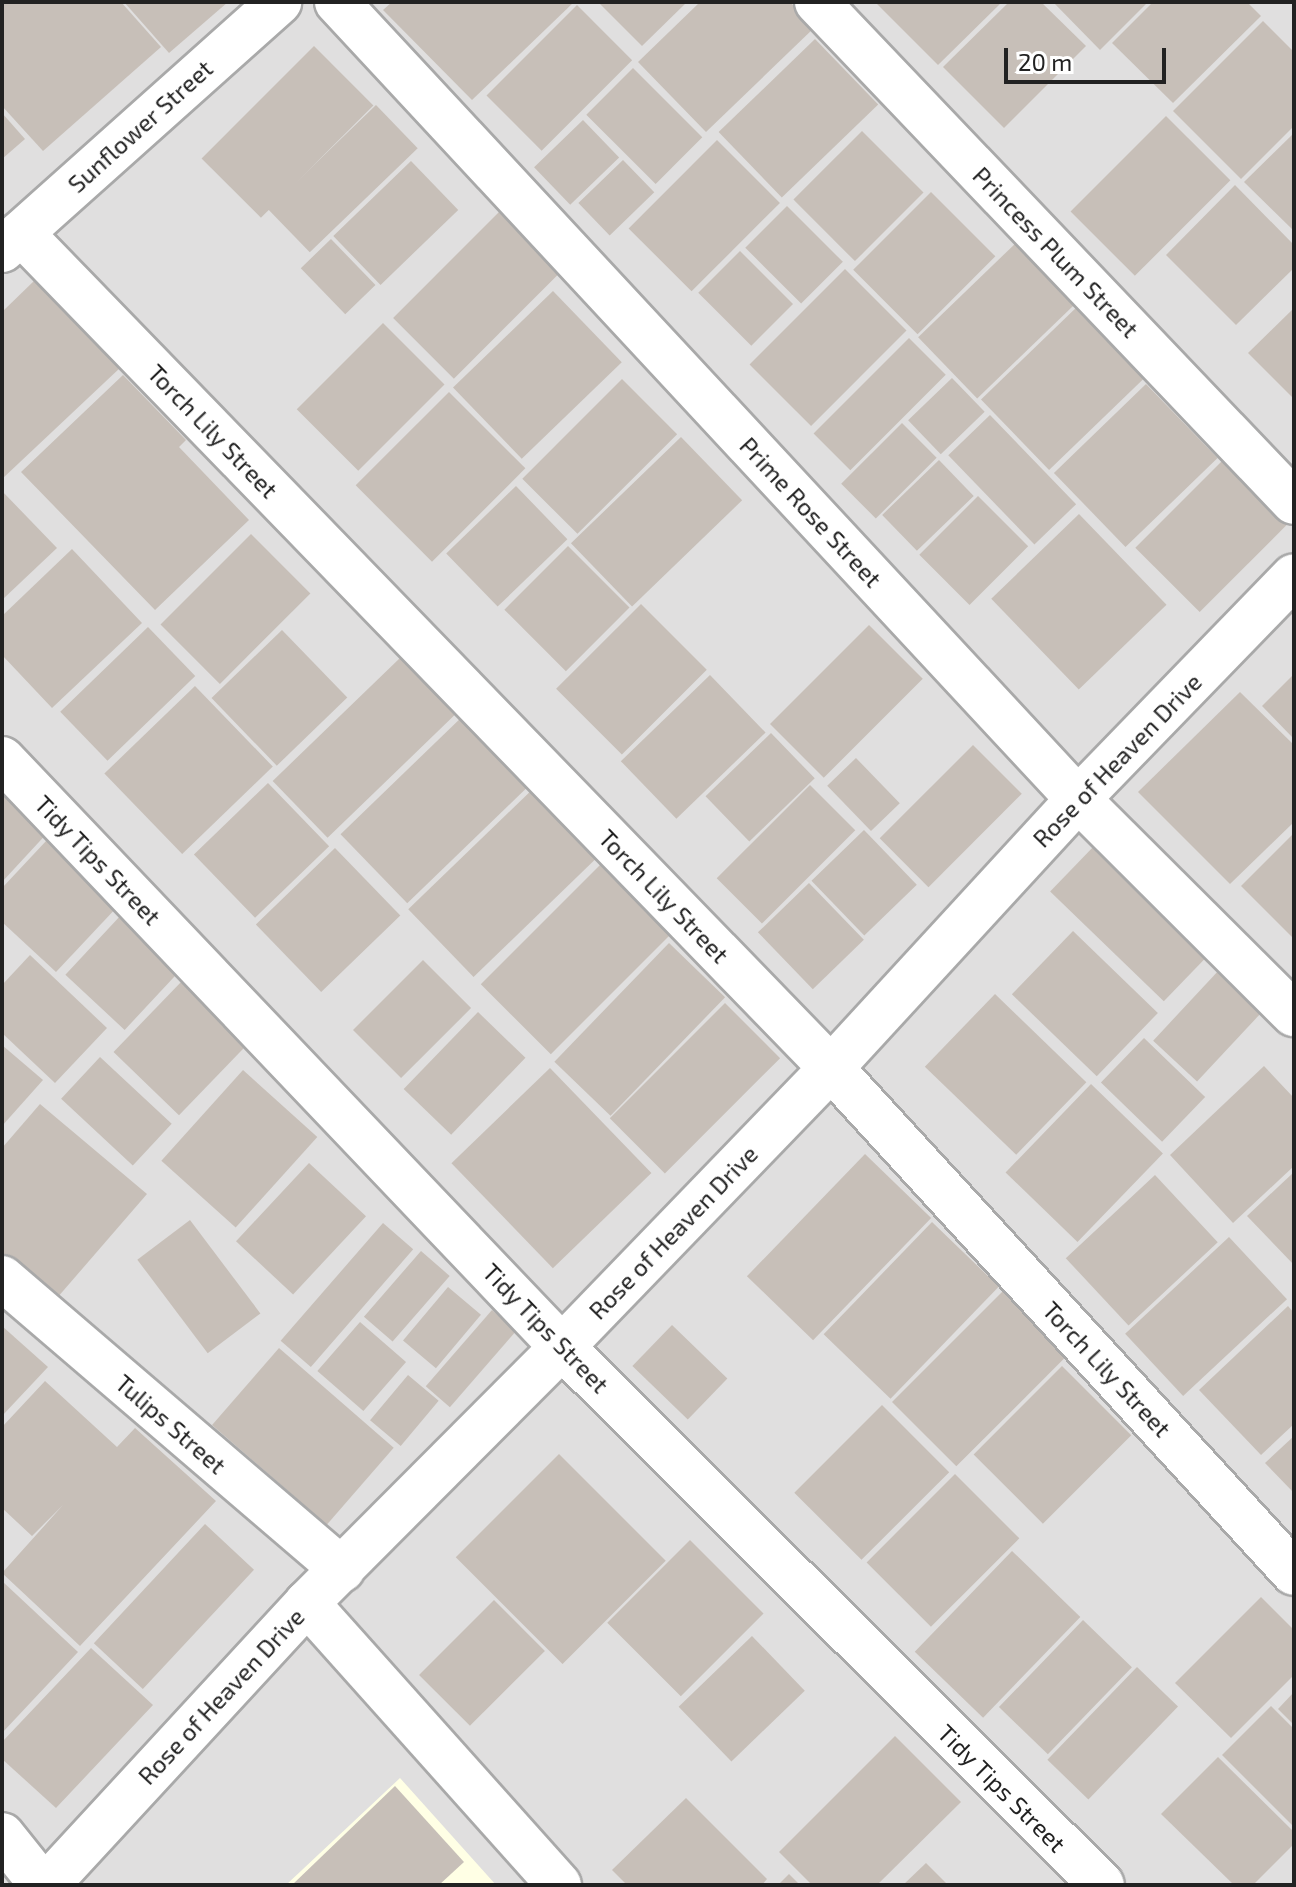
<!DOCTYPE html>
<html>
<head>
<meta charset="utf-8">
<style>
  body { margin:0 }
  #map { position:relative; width:1296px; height:1887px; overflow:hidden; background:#f2efe9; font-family:"Exo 2",sans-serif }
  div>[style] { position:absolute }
  .residential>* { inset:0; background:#e0dfdf; transform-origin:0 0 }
  .education>* { inset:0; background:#ffffe5 }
  .building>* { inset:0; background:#c7bfb8; transform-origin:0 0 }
  .roads { filter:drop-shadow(2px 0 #a9a9a9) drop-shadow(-2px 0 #a9a9a9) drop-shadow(0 2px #a9a9a9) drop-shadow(0 -2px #a9a9a9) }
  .minor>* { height:44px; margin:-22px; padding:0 22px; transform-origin:22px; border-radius:22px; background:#fff }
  span { translate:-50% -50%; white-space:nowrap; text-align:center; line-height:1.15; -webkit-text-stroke:6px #fff; paint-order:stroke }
  .street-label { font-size:24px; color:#222 }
  .frame { position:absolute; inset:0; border:4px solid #222; pointer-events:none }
  .scale { position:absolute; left:1004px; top:48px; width:162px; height:36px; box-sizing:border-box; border:4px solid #222; border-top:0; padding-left:10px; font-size:24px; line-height:28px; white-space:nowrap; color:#222; -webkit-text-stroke:6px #fff; paint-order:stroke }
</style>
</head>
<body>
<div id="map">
  <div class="residential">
    <i style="left:2px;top:2px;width:1292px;height:1883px"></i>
  </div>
  <div class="education">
    <i style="clip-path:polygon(400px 1778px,496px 1885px,286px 1885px)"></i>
  </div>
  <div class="building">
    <i style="clip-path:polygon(2px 2px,121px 2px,161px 47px,43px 151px,2px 106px)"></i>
    <i style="clip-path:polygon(124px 2px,228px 2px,169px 53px)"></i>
    <i style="clip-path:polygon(392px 2px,574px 2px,472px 100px,383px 10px)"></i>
    <i style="clip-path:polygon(598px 2px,687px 2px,642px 46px)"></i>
    <i style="clip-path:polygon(700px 2px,790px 2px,815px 27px,706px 132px,638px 62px)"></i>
    <i style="clip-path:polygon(875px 2px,1002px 2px,938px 65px)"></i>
    <i style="clip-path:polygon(1009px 2px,1041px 2px,1086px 46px,1004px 128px,943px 67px)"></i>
    <i style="clip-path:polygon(1053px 2px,1148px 2px,1100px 50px)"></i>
    <i style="clip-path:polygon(1153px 2px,1247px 2px,1261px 16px,1173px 103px,1112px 43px)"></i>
    <i style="left:577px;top:5px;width:78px;height:128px;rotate:45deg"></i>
    <i style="clip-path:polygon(1263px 21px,1294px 52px,1294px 126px,1241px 179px,1173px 111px)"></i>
    <i style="left:815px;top:39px;width:91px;height:134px;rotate:46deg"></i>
    <i style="left:314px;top:46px;width:84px;height:159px;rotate:45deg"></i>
    <i style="left:633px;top:68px;width:98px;height:66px;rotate:45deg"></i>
    <i style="left:376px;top:105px;width:60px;height:150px;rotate:46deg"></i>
    <i style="clip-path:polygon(2px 113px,25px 139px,2px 159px)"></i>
    <i style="left:1166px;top:116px;width:91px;height:135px;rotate:45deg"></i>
    <i style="left:583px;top:120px;width:52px;height:68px;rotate:46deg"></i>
    <i style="left:862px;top:131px;width:87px;height:97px;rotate:45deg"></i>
    <i style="clip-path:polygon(1294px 133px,1294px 231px,1244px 182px)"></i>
    <i style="left:717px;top:140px;width:89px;height:125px;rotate:45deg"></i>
    <i style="left:623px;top:160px;width:45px;height:62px;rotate:46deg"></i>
    <i style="left:411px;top:161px;width:68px;height:108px;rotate:46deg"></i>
    <i style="clip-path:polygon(1235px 185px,1294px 245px,1294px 268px,1236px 325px,1166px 255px)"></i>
    <i style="left:931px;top:192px;width:91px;height:110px;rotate:45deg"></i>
    <i style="left:787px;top:206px;width:79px;height:59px;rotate:45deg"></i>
    <i style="left:502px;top:209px;width:86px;height:154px;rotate:45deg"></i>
    <i style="left:1021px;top:238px;width:85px;height:143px;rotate:46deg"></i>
    <i style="left:331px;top:239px;width:64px;height:42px;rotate:46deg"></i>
    <i style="left:740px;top:251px;width:75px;height:59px;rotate:45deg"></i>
    <i style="left:845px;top:269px;width:87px;height:135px;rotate:45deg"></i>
    <i style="clip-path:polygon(36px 279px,121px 367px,2px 479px,2px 312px)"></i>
    <i style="left:553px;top:291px;width:99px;height:139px;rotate:46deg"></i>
    <i style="left:1081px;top:303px;width:98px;height:139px;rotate:46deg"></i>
    <i style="clip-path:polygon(1294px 308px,1294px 399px,1248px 353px)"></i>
    <i style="left:383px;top:323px;width:87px;height:122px;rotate:45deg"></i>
    <i style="left:909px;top:338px;width:52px;height:135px;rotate:45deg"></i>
    <i style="clip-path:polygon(123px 375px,186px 440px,179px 447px,249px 520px,155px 610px,21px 472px)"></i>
    <i style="left:952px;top:378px;width:47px;height:61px;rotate:46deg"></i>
    <i style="left:622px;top:379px;width:78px;height:141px;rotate:45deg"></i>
    <i style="left:1146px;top:384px;width:103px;height:128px;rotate:46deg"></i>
    <i style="left:449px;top:392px;width:108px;height:132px;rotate:45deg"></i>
    <i style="left:990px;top:415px;width:124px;height:58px;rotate:46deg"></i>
    <i style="left:902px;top:423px;width:49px;height:86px;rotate:45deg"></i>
    <i style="left:681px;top:437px;width:88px;height:153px;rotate:46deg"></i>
    <i style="left:939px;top:460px;width:50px;height:79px;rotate:46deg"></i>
    <i style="left:1223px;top:460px;width:91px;height:124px;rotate:45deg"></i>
    <i style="left:516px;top:486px;width:74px;height:97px;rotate:46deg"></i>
    <i style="clip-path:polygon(2px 491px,57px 548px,2px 600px)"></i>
    <i style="left:978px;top:496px;width:71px;height:83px;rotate:45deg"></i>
    <i style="left:1079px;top:514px;width:126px;height:122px;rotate:46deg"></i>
    <i style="left:251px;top:534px;width:84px;height:128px;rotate:45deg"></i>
    <i style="left:568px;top:546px;width:87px;height:90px;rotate:45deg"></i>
    <i style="clip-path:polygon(72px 549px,142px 623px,52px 708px,2px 655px,2px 616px)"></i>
    <i style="left:641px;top:604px;width:93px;height:120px;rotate:45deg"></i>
    <i style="left:869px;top:625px;width:76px;height:140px;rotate:45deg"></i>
    <i style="left:148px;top:627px;width:68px;height:122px;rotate:46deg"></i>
    <i style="left:282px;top:630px;width:94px;height:98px;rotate:46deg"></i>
    <i style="left:400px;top:658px;width:79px;height:177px;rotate:46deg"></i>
    <i style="clip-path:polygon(1294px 674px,1294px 739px,1262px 706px)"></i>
    <i style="left:710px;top:675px;width:80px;height:124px;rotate:46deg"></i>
    <i style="left:195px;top:686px;width:112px;height:126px;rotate:46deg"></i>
    <i style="clip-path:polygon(1240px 692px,1294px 745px,1294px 822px,1230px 884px,1138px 792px)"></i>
    <i style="left:465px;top:714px;width:96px;height:173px;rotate:46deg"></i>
    <i style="left:771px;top:733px;width:63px;height:91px;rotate:46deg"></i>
    <i style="left:973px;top:745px;width:69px;height:132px;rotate:45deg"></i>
    <i style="left:856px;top:758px;width:63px;height:40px;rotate:46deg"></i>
    <i style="clip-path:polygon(2px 783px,51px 829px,2px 882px)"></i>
    <i style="left:268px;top:783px;width:88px;height:103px;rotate:46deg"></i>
    <i style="left:537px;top:785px;width:94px;height:179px;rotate:46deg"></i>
    <i style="left:810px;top:785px;width:64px;height:132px;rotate:45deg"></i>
    <i style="left:864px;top:830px;width:76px;height:73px;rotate:46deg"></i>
    <i style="clip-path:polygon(1294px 833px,1294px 939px,1241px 886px)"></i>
    <i style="clip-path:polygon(47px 840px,118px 906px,56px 972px,2px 922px,2px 888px)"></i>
    <i style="left:1096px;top:844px;width:158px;height:66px;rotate:44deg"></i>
    <i style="left:335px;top:848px;width:94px;height:110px;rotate:46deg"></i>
    <i style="left:601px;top:864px;width:99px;height:170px;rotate:45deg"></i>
    <i style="left:809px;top:883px;width:79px;height:71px;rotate:46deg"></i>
    <i style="left:122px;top:914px;width:81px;height:83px;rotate:43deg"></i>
    <i style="left:1073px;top:931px;width:118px;height:88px;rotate:44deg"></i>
    <i style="left:669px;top:943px;width:78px;height:165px;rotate:44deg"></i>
    <i style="clip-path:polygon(30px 955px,107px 1028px,55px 1083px,2px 1033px,2px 985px)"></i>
    <i style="left:423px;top:960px;width:68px;height:99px;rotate:45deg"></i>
    <i style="left:1220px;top:969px;width:60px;height:98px;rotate:43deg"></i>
    <i style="left:183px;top:980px;width:91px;height:100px;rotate:44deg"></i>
    <i style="left:995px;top:994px;width:127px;height:101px;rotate:44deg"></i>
    <i style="left:725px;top:1003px;width:78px;height:163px;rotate:45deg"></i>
    <i style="left:478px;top:1012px;width:66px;height:107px;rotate:44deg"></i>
    <i style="left:1144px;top:1038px;width:85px;height:62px;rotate:44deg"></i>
    <i style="clip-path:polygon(2px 1045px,43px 1080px,2px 1126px)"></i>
    <i style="left:100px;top:1057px;width:98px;height:57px;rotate:43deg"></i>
    <i style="clip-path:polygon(1264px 1066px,1294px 1098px,1294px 1166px,1233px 1223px,1170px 1155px)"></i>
    <i style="left:550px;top:1068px;width:146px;height:137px;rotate:46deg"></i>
    <i style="left:243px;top:1070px;width:100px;height:122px;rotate:42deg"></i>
    <i style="left:1091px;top:1084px;width:100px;height:123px;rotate:44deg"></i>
    <i style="clip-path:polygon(40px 1104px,147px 1194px,57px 1298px,2px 1252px,2px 1148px)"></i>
    <i style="left:865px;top:1154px;width:92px;height:170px;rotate:44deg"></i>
    <i style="left:309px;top:1163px;width:78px;height:107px;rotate:43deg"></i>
    <i style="clip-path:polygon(1294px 1172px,1294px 1265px,1247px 1216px)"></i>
    <i style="left:1155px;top:1175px;width:92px;height:122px;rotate:47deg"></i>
    <i style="left:190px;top:1220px;width:117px;height:66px;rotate:53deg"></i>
    <i style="left:932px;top:1222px;width:93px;height:156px;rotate:44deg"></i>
    <i style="left:383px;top:1223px;width:40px;height:156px;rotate:41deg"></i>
    <i style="left:1229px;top:1237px;width:85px;height:142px;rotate:47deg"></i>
    <i style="left:421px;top:1251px;width:38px;height:87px;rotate:41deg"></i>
    <i style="left:448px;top:1287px;width:43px;height:70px;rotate:40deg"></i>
    <i style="left:1003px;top:1291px;width:91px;height:157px;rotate:45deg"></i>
    <i style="clip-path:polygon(1288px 1306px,1294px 1313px,1294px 1424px,1261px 1455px,1199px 1390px)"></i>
    <i style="left:492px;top:1310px;width:32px;height:101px;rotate:41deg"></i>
    <i style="left:360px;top:1322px;width:61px;height:65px;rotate:41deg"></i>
    <i style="left:672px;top:1325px;width:77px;height:57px;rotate:44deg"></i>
    <i style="clip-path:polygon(2px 1326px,48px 1367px,2px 1416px)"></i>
    <i style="left:279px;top:1348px;width:152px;height:102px;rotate:41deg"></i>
    <i style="left:1062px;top:1366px;width:98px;height:125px;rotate:45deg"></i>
    <i style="left:408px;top:1375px;width:40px;height:59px;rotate:40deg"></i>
    <i style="clip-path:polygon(45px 1381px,117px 1447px,135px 1428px,216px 1501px,80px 1646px,2px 1573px,63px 1505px,32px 1536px,2px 1508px,2px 1427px)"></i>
    <i style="left:882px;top:1405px;width:95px;height:124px;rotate:45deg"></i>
    <i style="clip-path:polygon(1294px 1436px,1294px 1493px,1265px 1463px)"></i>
    <i style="left:559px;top:1454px;width:151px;height:146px;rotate:45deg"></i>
    <i style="left:955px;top:1474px;width:91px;height:125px;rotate:45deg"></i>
    <i style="left:205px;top:1524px;width:67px;height:163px;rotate:43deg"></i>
    <i style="left:690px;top:1540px;width:104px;height:117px;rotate:45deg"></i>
    <i style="left:1012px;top:1551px;width:95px;height:140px;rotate:44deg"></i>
    <i style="clip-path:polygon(2px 1581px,78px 1652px,2px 1733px)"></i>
    <i style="clip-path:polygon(1261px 1597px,1294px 1630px,1294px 1675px,1231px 1738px,1175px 1683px)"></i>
    <i style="left:494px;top:1600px;width:72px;height:106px;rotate:45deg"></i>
    <i style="left:1083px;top:1620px;width:68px;height:121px;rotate:44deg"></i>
    <i style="left:752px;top:1636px;width:76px;height:102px;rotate:46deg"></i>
    <i style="clip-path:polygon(91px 1648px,153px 1705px,56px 1808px,2px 1759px,2px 1742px)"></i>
    <i style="left:1137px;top:1667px;width:57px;height:129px;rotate:44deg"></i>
    <i style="clip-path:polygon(1294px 1692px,1294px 1725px,1278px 1709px)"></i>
    <i style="clip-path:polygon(1271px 1706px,1294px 1729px,1294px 1827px,1222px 1755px)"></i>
    <i style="clip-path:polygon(895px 1736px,961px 1802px,877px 1885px,812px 1885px,779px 1852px)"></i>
    <i style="clip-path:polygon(1218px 1757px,1294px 1832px,1294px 1844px,1253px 1885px,1234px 1885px,1161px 1814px)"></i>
    <i style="clip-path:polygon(395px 1786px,464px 1862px,439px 1885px,292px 1885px)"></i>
    <i style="clip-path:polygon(686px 1798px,767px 1879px,762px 1885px,627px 1885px,612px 1870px)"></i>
    <i style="clip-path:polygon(926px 1863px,948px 1885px,903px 1885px)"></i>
    <i style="clip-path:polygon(789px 1874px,800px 1885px,778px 1885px)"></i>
  </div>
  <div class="roads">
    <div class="minor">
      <i style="left:337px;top:2px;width:1088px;rotate:47.09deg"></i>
      <i style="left:1078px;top:799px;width:305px;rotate:44.9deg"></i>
      <i style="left:817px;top:2px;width:691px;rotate:46.35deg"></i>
      <i style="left:21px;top:233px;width:1163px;rotate:45.87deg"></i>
      <i style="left:831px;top:1068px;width:685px;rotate:47.48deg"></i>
      <i style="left:2px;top:250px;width:372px;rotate:-41.8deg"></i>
      <i style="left:2px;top:759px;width:812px;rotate:46.4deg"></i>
      <i style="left:562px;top:1347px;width:762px;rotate:44.89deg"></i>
      <i style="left:2px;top:1278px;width:448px;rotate:40.6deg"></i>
      <i style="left:307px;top:1603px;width:378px;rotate:48.2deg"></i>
      <i style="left:2px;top:1835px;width:64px;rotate:51.3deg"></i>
      <i style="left:47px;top:1885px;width:384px;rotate:-47.3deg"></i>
      <i style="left:307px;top:1603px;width:361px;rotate:-45.1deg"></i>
      <i style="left:562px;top:1347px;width:388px;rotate:-46deg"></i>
      <i style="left:831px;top:1068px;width:365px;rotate:-47.4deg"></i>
      <i style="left:1078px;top:799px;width:310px;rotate:-45.9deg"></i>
    </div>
  </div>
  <div class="street-label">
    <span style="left:140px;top:126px;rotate:-42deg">Sunflower Street</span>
    <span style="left:1056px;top:252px;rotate:46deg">Princess Plum Street</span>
    <span style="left:213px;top:431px;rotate:46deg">Torch Lily Street</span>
    <span style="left:811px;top:512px;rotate:47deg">Prime Rose Street</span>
    <span style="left:1117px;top:760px;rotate:-46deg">Rose of Heaven Drive</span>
    <span style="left:98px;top:860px;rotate:46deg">Tidy Tips Street</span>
    <span style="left:664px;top:896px;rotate:46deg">Torch Lily Street</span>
    <span style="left:673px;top:1232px;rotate:-46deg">Rose of Heaven Drive</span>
    <span style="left:546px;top:1328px;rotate:46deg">Tidy Tips Street</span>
    <span style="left:1107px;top:1369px;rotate:47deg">Torch Lily Street</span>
    <span style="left:171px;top:1424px;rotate:41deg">Tulips Street</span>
    <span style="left:221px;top:1696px;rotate:-47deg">Rose of Heaven Drive</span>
    <span style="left:1002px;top:1788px;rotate:45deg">Tidy Tips Street</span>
  </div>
  <div class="frame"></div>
  <div class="scale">20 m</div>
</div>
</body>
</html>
